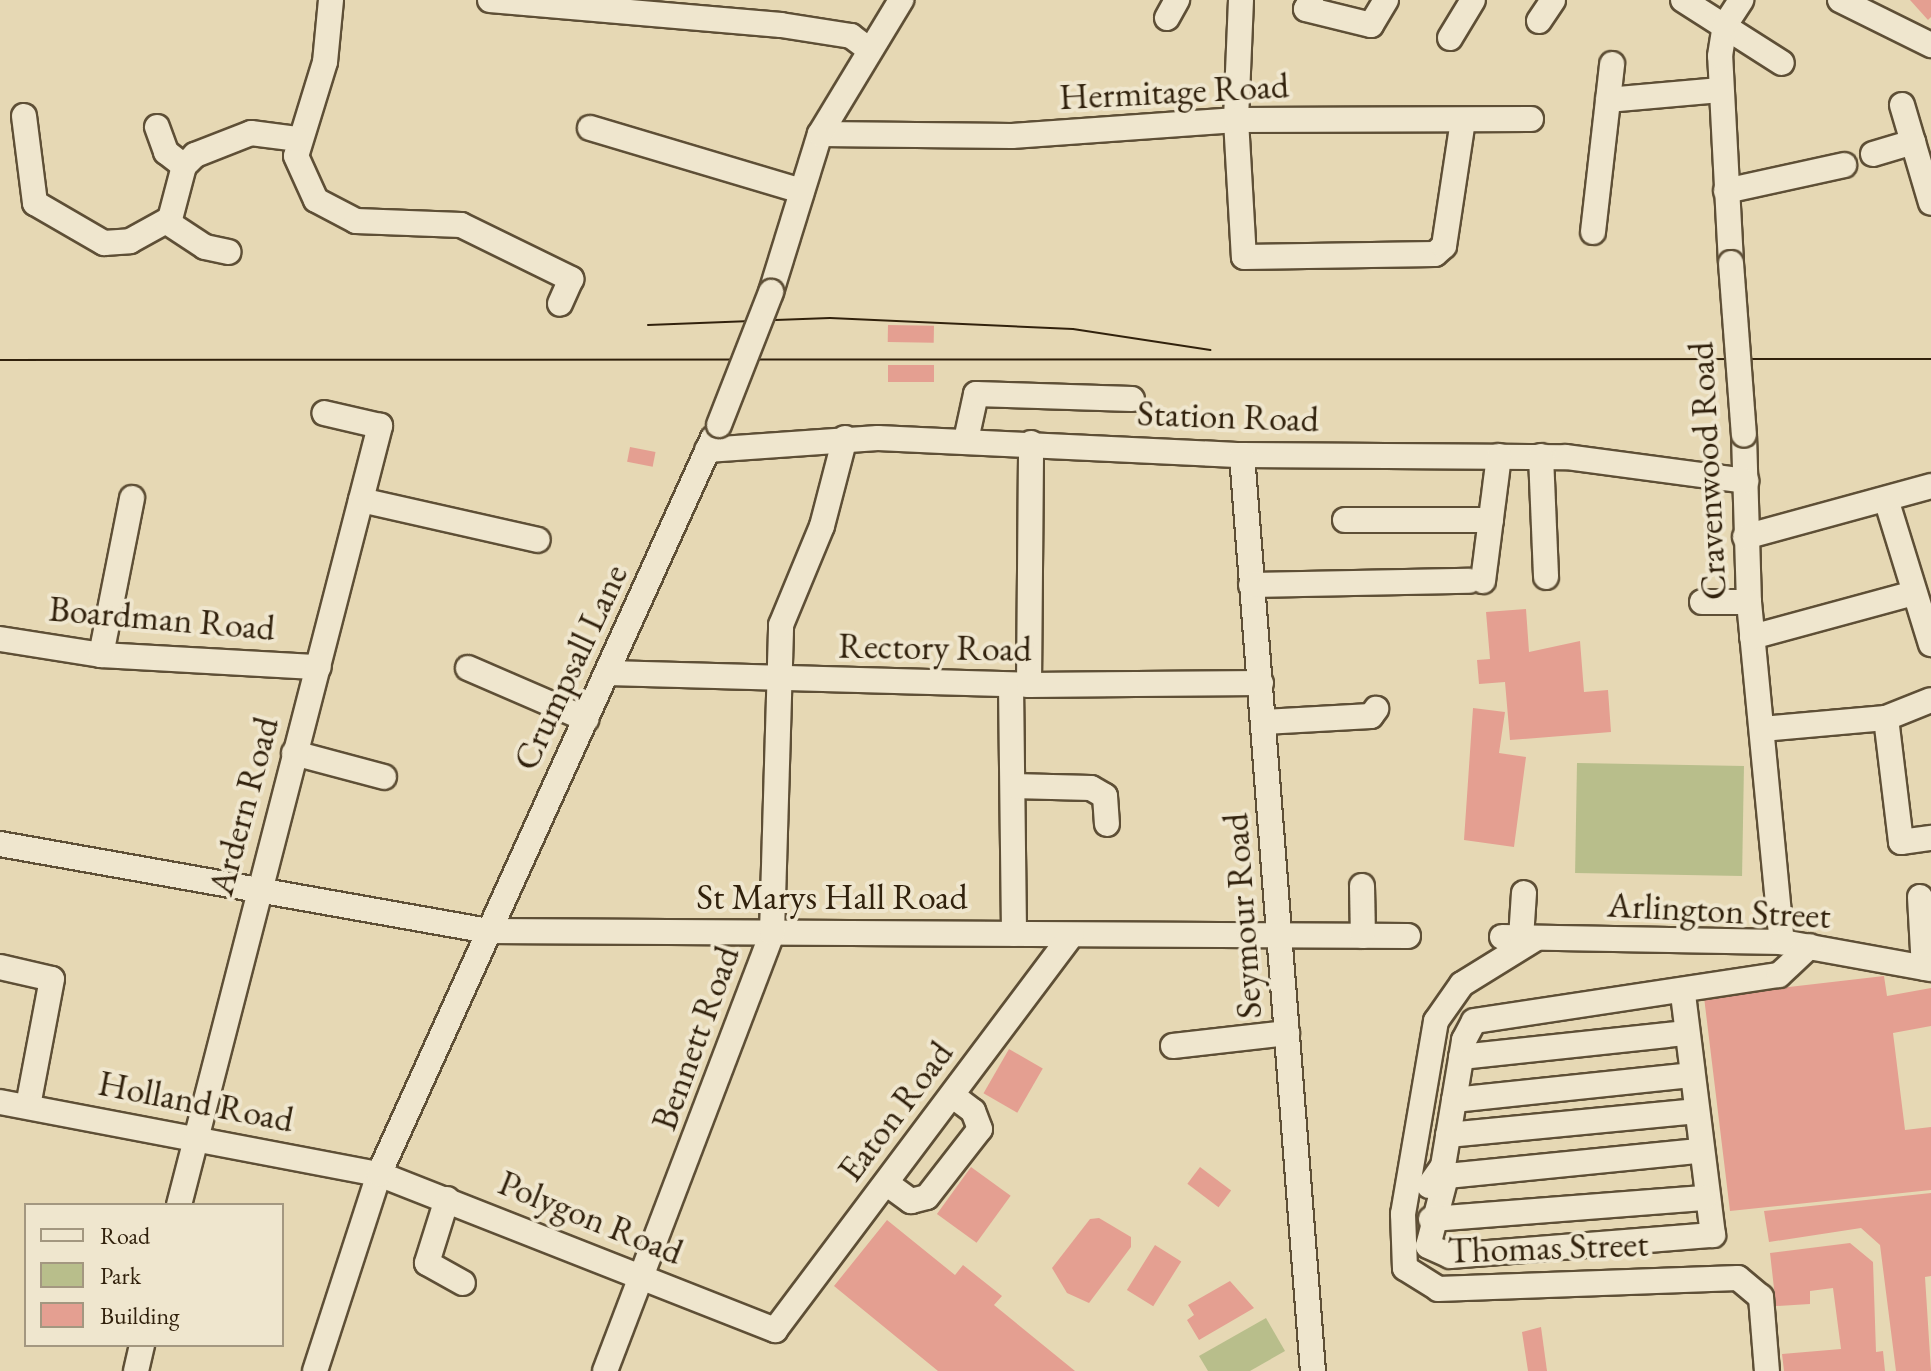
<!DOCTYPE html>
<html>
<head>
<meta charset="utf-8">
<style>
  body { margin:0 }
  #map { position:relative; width:1931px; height:1371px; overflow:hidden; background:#e6d8b4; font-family:"EB Garamond",serif }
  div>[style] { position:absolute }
  .green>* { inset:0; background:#b8be8b; transform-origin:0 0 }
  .building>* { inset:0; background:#e49f91; transform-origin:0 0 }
  .roads { filter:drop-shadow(2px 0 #5e4f36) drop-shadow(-2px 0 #5e4f36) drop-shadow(0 2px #5e4f36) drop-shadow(0 -2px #5e4f36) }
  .minor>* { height:24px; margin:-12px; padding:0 12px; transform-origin:12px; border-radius:12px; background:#efe6ce }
  .tram>* { height:2px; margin:-1px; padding:0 1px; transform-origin:1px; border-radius:1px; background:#31210c }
  .bridges { filter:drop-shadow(2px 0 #5e4f36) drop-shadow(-2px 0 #5e4f36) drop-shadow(0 2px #5e4f36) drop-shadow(0 -2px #5e4f36) }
  .minor-bridge>* { height:24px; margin:-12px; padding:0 12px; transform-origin:12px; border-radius:12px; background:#efe6ce }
  span { translate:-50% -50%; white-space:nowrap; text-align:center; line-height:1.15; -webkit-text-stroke:8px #efe6ce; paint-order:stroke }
  .street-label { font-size:36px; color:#31210c }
  .legend { position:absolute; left:24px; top:1203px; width:260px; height:144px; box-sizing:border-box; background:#efe6ce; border:2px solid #a39780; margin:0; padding:10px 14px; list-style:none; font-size:24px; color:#31210c }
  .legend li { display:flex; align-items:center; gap:16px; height:40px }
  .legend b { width:40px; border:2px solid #a39780 }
</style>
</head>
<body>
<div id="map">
  <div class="green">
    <i style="left:1577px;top:763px;width:167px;height:110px;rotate:1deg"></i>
    <i style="clip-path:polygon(1266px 1318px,1285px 1351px,1250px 1371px,1208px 1371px,1199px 1356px)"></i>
  </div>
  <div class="building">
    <i style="clip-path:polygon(1910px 0,1931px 0,1931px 17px,1928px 20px)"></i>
    <i style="left:888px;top:325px;width:46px;height:17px;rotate:1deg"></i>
    <i style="left:888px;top:365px;width:46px;height:17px"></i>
    <i style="left:630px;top:447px;width:26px;height:15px;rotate:11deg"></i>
    <i style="clip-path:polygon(1526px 609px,1529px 652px,1580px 641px,1584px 692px,1608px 690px,1611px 732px,1510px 740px,1505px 682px,1479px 684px,1477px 660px,1490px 659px,1486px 612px)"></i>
    <i style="clip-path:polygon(1473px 708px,1505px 712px,1499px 753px,1526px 757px,1514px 847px,1464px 840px)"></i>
    <i style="clip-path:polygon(1884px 976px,1887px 996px,1931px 988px,1931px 1026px,1893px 1033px,1905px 1130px,1931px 1127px,1931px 1190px,1730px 1211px,1704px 997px)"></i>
    <i style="left:1009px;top:1049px;width:39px;height:51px;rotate:30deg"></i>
    <i style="left:971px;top:1167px;width:49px;height:58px;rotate:36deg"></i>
    <i style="left:1200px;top:1167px;width:39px;height:21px;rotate:37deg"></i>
    <i style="clip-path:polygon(1931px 1193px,1931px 1276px,1925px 1277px,1931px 1371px,1896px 1371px,1880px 1245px,1861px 1228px,1769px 1242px,1764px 1211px)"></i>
    <i style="clip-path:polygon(1099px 1218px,1131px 1237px,1131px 1247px,1089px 1303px,1067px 1293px,1052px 1268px,1090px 1219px)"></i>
    <i style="clip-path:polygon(887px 1220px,955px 1275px,963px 1265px,1002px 1296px,994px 1305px,1075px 1371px,938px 1371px,834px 1286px)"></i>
    <i style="clip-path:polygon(1850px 1243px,1873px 1262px,1876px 1352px,1883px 1351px,1885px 1371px,1784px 1371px,1782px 1354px,1841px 1349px,1833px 1288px,1810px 1291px,1810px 1304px,1776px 1306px,1770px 1253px)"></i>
    <i style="left:1155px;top:1245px;width:31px;height:53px;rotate:32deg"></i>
    <i style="clip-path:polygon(1230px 1281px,1254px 1308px,1199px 1340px,1187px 1320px,1194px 1315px,1188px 1305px)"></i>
    <i style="clip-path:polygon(1541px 1327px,1547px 1371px,1528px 1371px,1522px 1332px)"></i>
  </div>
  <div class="roads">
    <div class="minor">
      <i style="left:331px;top:0;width:62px;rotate:95.5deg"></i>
      <i style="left:325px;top:62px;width:98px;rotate:107.1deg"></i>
      <i style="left:296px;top:156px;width:48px;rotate:65.6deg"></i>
      <i style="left:316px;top:200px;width:45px;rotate:27.7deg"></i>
      <i style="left:356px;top:221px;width:105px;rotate:2.2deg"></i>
      <i style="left:461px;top:225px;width:123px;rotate:26.1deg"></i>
      <i style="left:571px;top:279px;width:27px;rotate:114deg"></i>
      <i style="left:490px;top:0;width:292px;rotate:4.9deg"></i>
      <i style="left:781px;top:25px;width:71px;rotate:8.9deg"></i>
      <i style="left:851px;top:36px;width:20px;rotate:37deg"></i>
      <i style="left:1241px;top:0;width:120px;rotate:92.4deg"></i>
      <i style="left:1236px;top:120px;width:137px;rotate:86.7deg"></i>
      <i style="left:1244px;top:257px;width:191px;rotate:-0.9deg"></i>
      <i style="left:1435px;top:254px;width:12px;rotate:-42deg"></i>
      <i style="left:1444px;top:246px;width:127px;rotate:-81.4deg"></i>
      <i style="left:1311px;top:0;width:10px;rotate:119deg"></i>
      <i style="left:1306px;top:9px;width:67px;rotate:13.8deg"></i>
      <i style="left:1371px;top:25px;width:29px;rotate:-59deg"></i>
      <i style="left:1683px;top:0;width:117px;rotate:32.5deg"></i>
      <i style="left:1840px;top:0;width:102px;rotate:26.3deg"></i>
      <i style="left:1167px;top:18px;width:21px;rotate:-61deg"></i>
      <i style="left:1539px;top:21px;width:25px;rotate:-56deg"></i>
      <i style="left:1450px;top:38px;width:44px;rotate:-58.8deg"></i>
      <i style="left:1608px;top:100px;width:112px;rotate:-5.1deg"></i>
      <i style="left:1902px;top:105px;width:102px;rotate:73.5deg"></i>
      <i style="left:24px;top:116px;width:88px;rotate:82.8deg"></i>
      <i style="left:35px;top:203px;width:80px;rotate:30.1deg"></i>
      <i style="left:104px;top:243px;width:26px;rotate:-4deg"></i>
      <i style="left:130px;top:241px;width:46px;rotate:-28.8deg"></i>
      <i style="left:170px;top:219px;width:55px;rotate:-75.2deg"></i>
      <i style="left:184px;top:166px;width:16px;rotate:-45deg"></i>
      <i style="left:195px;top:155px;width:60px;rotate:-21.4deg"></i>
      <i style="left:251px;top:133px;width:46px;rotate:7.4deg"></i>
      <i style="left:157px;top:127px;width:27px;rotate:70deg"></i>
      <i style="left:166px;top:152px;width:23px;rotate:38deg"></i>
      <i style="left:590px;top:128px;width:221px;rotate:16.6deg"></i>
      <i style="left:820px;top:134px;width:192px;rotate:0.6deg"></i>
      <i style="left:1012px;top:136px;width:225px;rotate:-4.1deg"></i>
      <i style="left:1236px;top:120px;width:295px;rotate:-0.2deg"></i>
      <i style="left:1873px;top:154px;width:42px;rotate:-16.7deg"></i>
      <i style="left:1726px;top:191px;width:121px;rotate:-12.4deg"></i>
      <i style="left:167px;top:222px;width:45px;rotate:33.3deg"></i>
      <i style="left:205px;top:247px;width:24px;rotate:12deg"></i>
      <i style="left:1593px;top:232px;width:169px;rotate:-83.5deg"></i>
      <i style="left:1731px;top:263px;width:207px;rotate:-93deg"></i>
      <i style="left:1720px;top:56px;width:31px;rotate:-81deg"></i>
      <i style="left:1725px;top:25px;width:30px;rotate:-57deg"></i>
      <i style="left:771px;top:292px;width:165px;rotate:-72.8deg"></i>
      <i style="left:820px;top:134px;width:157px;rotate:-58.8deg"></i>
      <i style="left:1744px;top:435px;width:167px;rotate:88.3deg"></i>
      <i style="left:1749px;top:602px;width:342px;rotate:84.5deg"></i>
      <i style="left:966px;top:440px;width:47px;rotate:-77.7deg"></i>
      <i style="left:976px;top:394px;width:156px;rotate:1.8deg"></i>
      <i style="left:707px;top:450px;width:171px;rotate:-4deg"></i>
      <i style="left:878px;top:438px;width:364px;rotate:2.7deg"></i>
      <i style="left:1242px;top:455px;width:324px;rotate:0.4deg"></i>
      <i style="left:1566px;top:457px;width:182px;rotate:7.6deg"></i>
      <i style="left:1242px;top:455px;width:919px;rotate:85.57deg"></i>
      <i style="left:1541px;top:456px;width:121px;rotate:87.6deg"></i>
      <i style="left:1886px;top:499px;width:152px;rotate:72.8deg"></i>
      <i style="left:361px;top:500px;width:181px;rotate:12.7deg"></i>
      <i style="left:1345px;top:520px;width:146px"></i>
      <i style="left:1745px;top:537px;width:193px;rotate:-15.3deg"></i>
      <i style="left:1483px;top:581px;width:126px;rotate:-82.7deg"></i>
      <i style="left:1251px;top:585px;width:218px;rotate:-1.1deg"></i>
      <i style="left:1702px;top:602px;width:47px"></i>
      <i style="left:1752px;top:637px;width:164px;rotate:-15.2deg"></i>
      <i style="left:0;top:639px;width:102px;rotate:9deg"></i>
      <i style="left:101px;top:655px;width:218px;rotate:3.2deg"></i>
      <i style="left:101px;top:655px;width:160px;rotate:-78.8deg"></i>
      <i style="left:468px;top:668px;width:129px;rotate:23.4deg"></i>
      <i style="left:608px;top:673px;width:421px;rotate:1.6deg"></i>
      <i style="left:1029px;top:685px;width:232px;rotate:-0.5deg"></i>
      <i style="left:1011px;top:685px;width:249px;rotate:89.3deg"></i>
      <i style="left:1029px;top:685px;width:242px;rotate:-89.5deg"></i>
      <i style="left:1886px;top:718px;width:125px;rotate:83.1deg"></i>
      <i style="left:1901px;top:842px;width:30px;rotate:-8deg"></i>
      <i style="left:1264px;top:722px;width:107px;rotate:-3.2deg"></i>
      <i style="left:1371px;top:716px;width:9px;rotate:-54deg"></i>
      <i style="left:1762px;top:729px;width:124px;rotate:-5.1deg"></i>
      <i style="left:1886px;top:718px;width:48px;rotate:-21.8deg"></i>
      <i style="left:294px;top:753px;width:93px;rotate:14.9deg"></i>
      <i style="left:1013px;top:786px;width:78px;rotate:1.5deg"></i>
      <i style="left:1091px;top:788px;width:16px;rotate:30deg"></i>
      <i style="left:1105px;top:796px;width:28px;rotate:86deg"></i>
      <i style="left:0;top:844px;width:495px;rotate:10.1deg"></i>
      <i style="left:487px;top:931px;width:921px;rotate:0.31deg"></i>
      <i style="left:1362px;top:886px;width:50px;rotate:88.9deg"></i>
      <i style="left:1920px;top:897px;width:71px;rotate:86.8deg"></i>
      <i style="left:1502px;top:937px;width:280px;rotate:1deg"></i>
      <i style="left:1782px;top:942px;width:151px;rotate:10.3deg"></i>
      <i style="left:1521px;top:938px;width:45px;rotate:-86.2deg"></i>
      <i style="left:1535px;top:939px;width:86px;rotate:148.3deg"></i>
      <i style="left:1462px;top:984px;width:45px;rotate:125.1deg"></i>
      <i style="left:1436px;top:1021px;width:196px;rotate:99.7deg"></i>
      <i style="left:1403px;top:1214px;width:54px;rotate:87.9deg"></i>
      <i style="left:1405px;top:1268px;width:39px;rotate:32deg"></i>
      <i style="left:1438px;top:1289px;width:300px;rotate:-2.1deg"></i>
      <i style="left:1738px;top:1278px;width:30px;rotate:40deg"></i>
      <i style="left:1761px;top:1297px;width:74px;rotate:85.4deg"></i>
      <i style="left:0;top:967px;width:53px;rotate:13deg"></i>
      <i style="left:52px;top:979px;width:129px;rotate:100.7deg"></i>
      <i style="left:1173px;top:1046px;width:115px;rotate:-6.5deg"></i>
      <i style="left:1461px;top:1057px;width:227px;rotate:-6.1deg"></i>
      <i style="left:1454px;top:1100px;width:238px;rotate:-6deg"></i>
      <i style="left:0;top:1102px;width:386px;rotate:10.8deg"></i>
      <i style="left:379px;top:1174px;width:426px;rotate:21.5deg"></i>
      <i style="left:775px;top:1330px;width:494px;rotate:-53.1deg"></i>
      <i style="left:1448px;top:1135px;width:248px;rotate:-5.5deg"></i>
      <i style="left:1437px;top:1177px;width:263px;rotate:-5.7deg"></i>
      <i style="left:1446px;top:1177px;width:71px;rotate:104.6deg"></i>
      <i style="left:1428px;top:1246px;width:24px;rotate:24deg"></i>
      <i style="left:1450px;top:1256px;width:264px;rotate:-4.6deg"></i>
      <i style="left:1713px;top:1235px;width:243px;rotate:-97.1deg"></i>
      <i style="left:886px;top:1183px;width:31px;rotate:36deg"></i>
      <i style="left:911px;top:1201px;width:16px;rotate:-14deg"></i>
      <i style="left:927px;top:1197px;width:86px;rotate:-52.1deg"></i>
      <i style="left:980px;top:1129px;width:19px;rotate:-111deg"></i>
      <i style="left:973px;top:1111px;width:26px;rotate:-143deg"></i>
      <i style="left:1429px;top:1186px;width:24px;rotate:-55deg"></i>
      <i style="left:1443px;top:1166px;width:128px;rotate:-80.5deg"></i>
      <i style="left:1464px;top:1040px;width:21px;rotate:-62deg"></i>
      <i style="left:1474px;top:1021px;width:308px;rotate:-8.6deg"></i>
      <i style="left:1779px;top:975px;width:42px;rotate:-43.1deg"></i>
      <i style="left:447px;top:1199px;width:67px;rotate:107.4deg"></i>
      <i style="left:427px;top:1263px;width:41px;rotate:29.1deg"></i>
      <i style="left:179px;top:1205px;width:805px;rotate:-75.53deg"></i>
      <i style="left:380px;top:426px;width:57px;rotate:-166.9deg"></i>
      <i style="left:1431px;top:1219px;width:274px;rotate:-4.4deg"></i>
      <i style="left:136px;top:1371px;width:27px;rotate:-77deg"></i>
      <i style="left:315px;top:1371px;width:207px;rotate:-72deg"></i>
      <i style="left:379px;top:1174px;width:808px;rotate:-65.59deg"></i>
      <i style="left:605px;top:1371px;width:469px;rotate:-69.1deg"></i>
      <i style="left:772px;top:933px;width:308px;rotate:-88.3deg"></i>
      <i style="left:781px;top:625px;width:107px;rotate:-67.5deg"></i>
      <i style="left:822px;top:526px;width:91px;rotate:-75.4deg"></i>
    </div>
  </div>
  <div class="tram">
    <i style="left:648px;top:325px;width:182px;rotate:-2.2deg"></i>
    <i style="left:830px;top:318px;width:243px;rotate:2.6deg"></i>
    <i style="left:1073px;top:329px;width:139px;rotate:8.7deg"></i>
    <i style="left:0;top:360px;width:1931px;rotate:-0.03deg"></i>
  </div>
  <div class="bridges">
    <div class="minor-bridge">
      <i style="left:1731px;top:263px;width:172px;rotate:85.7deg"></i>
      <i style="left:719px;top:425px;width:143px;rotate:-68.6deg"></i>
    </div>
  </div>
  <div class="street-label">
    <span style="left:1174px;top:91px;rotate:-3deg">Hermitage Road</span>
    <span style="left:1228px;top:416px;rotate:2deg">Station Road</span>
    <span style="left:1707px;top:471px;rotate:-93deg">Cravenwood Road</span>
    <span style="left:162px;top:618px;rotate:5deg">Boardman Road</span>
    <span style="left:935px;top:647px;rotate:1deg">Rectory Road</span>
    <span style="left:570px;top:667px;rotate:-65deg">Crumpsall Lane</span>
    <span style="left:243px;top:806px;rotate:-75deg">Ardern Road</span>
    <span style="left:832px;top:897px">St Marys Hall Road</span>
    <span style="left:1719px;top:910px;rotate:3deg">Arlington Street</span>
    <span style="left:1242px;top:916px;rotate:-94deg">Seymour Road</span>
    <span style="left:695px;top:1038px;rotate:-70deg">Bennett Road</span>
    <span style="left:196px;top:1101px;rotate:11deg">Holland Road</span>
    <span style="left:895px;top:1111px;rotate:-53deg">Eaton Road</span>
    <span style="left:591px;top:1217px;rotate:22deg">Polygon Road</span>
    <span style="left:1548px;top:1247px;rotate:-2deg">Thomas Street</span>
  </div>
  <ul class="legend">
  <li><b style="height:10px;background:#efe6ce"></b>Road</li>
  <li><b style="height:22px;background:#b8be8b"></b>Park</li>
  <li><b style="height:22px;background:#e49f91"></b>Building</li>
  </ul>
</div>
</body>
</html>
